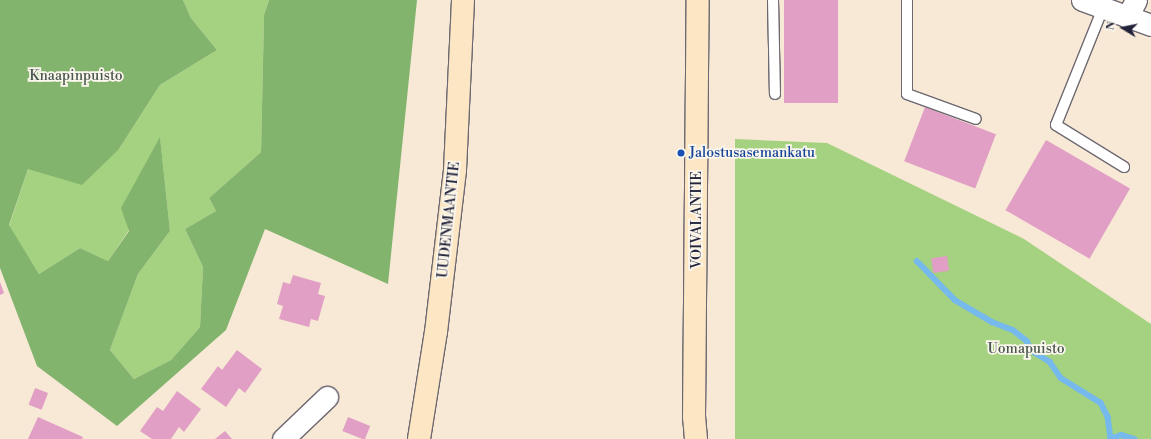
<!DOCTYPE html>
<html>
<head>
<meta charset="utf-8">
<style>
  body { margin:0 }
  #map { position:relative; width:1151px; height:439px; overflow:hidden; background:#f7e9d5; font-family:"Libre Bodoni",serif }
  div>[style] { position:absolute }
  .green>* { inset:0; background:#a4d280 }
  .forest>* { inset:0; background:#83b46e }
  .stream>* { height:5.5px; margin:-2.75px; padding:0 2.75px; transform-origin:2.75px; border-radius:2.75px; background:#76b9ec }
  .building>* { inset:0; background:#e19fc5; transform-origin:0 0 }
  .roads { filter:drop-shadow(1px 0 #6d6871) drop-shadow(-1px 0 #6d6871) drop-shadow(0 1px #6d6871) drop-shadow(0 -1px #6d6871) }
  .lane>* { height:10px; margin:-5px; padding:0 5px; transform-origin:5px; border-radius:5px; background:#fff }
  .street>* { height:21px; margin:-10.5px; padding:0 10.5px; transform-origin:10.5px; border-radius:10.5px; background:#fff }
  .secondary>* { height:22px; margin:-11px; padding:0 11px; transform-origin:11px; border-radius:11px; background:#fce6c4 }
  .dots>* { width:11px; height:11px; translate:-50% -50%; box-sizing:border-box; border:2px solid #fbf7ec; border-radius:50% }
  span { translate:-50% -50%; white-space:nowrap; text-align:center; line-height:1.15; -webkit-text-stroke:3.5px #fbf7ec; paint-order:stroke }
  .park-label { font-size:14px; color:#495750 }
  .transit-label { font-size:14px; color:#164399 }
  .left { translate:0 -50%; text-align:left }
  .street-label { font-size:14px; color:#22223b }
  .north { position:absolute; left:1103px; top:8px; width:40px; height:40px; -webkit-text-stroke:3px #fbf7ec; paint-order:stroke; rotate:280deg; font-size:11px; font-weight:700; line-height:16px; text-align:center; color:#22223b }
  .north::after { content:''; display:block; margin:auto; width:14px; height:18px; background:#22223b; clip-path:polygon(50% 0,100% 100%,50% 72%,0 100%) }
</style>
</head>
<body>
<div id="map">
  <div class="green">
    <i style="clip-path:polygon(183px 0,269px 0,264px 15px,261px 152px,209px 198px,216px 211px,185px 229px,203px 267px,200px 327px,171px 360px,134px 379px,110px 350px,138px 274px,170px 231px,160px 138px,122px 208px,129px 230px,108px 261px,80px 248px,39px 274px,9px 226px,28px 169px,119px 149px,160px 85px,217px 50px,191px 18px)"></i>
    <i style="clip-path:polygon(735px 139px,827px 143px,1024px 239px,1151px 324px,1151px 439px,735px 439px)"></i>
  </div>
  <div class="forest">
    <i style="clip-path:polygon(0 0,183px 0,191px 18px,217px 50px,160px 85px,119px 149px,82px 185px,28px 169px,9px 225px,39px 274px,80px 248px,108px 261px,129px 231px,121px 208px,160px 137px,170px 231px,138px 274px,110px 350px,134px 379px,171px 360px,200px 327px,203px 267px,185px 229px,216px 211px,209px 198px,261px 152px,264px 15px,269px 0,417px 0,388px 284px,265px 229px,226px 330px,117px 426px,37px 366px,0 268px)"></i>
  </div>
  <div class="stream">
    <i style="left:917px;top:261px;width:54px;rotate:45.7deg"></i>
    <i style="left:955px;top:300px;width:43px;rotate:30.7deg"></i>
    <i style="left:992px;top:322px;width:22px;rotate:21deg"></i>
    <i style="left:1013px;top:330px;width:18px;rotate:38deg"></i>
    <i style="left:1027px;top:341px;width:11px;rotate:63deg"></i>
    <i style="left:1032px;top:351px;width:21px;rotate:31deg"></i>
    <i style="left:1050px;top:362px;width:19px;rotate:55deg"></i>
    <i style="left:1061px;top:378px;width:47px;rotate:32deg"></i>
    <i style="left:1101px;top:403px;width:16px;rotate:63deg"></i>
    <i style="left:1108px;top:417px;width:21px;rotate:82deg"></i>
    <i style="left:1110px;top:439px;width:12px;rotate:-20deg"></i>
    <i style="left:1121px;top:435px;width:14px;rotate:17deg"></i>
  </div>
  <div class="building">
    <i style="left:784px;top:0;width:54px;height:103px"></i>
    <i style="left:925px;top:107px;width:76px;height:58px;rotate:21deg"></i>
    <i style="left:1046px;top:140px;width:97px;height:81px;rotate:30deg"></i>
    <i style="left:947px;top:256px;width:15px;height:16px;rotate:82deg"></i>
    <i style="clip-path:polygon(293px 275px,321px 283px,318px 294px,325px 296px,318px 321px,311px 319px,309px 327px,279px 319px,283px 306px,277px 304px,283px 282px,290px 284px)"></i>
    <i style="clip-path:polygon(0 282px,4px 293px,0 295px)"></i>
    <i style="clip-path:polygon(237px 350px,262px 369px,245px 393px,239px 388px,226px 407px,201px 389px,218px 366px,222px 370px)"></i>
    <i style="left:35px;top:388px;width:14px;height:18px;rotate:21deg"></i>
    <i style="clip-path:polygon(177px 391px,201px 409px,184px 432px,179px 427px,171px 439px,152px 439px,140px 431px,157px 407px,163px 411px)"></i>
    <i style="clip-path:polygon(38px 417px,83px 437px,82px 439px,28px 439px)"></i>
    <i style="left:348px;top:417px;width:24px;height:15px;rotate:22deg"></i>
    <i style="clip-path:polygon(225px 431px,232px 439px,215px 439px)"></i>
  </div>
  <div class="roads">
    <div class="lane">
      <i style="left:773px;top:0;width:94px;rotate:88.8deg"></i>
      <i style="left:907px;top:0;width:94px;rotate:90deg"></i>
      <i style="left:907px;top:94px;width:73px;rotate:19.9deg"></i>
      <i style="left:1103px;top:8px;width:126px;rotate:111.9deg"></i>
      <i style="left:1056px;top:125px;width:80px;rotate:31.7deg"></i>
    </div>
    <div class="street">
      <i style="left:1082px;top:0;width:73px;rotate:19.9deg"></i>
      <i style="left:1127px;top:17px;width:19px;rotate:-62deg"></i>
      <i style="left:283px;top:439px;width:61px;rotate:-43.7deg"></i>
    </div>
    <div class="secondary">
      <i style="left:419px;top:439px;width:108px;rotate:-81deg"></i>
      <i style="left:436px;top:332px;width:163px;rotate:-83.3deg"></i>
      <i style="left:455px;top:170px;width:170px;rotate:-87.3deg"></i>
      <i style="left:696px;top:439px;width:22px;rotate:-95deg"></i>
      <i style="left:694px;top:417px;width:417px;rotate:-89.5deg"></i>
    </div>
  </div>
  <div class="dots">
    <i style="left:681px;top:153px;background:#1a4fb4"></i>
  </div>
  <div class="park-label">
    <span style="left:76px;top:76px">Knaapinpuisto</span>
    <span style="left:1026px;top:349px">Uomapuisto</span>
  </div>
  <div class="transit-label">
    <span class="left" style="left:689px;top:153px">Jalostusasemankatu</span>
  </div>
  <div class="street-label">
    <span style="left:449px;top:220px;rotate:-84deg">UUDENMAANTIE</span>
    <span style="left:697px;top:220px;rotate:-90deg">VOIVALANTIE</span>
  </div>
  <div class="north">N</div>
</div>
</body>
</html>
